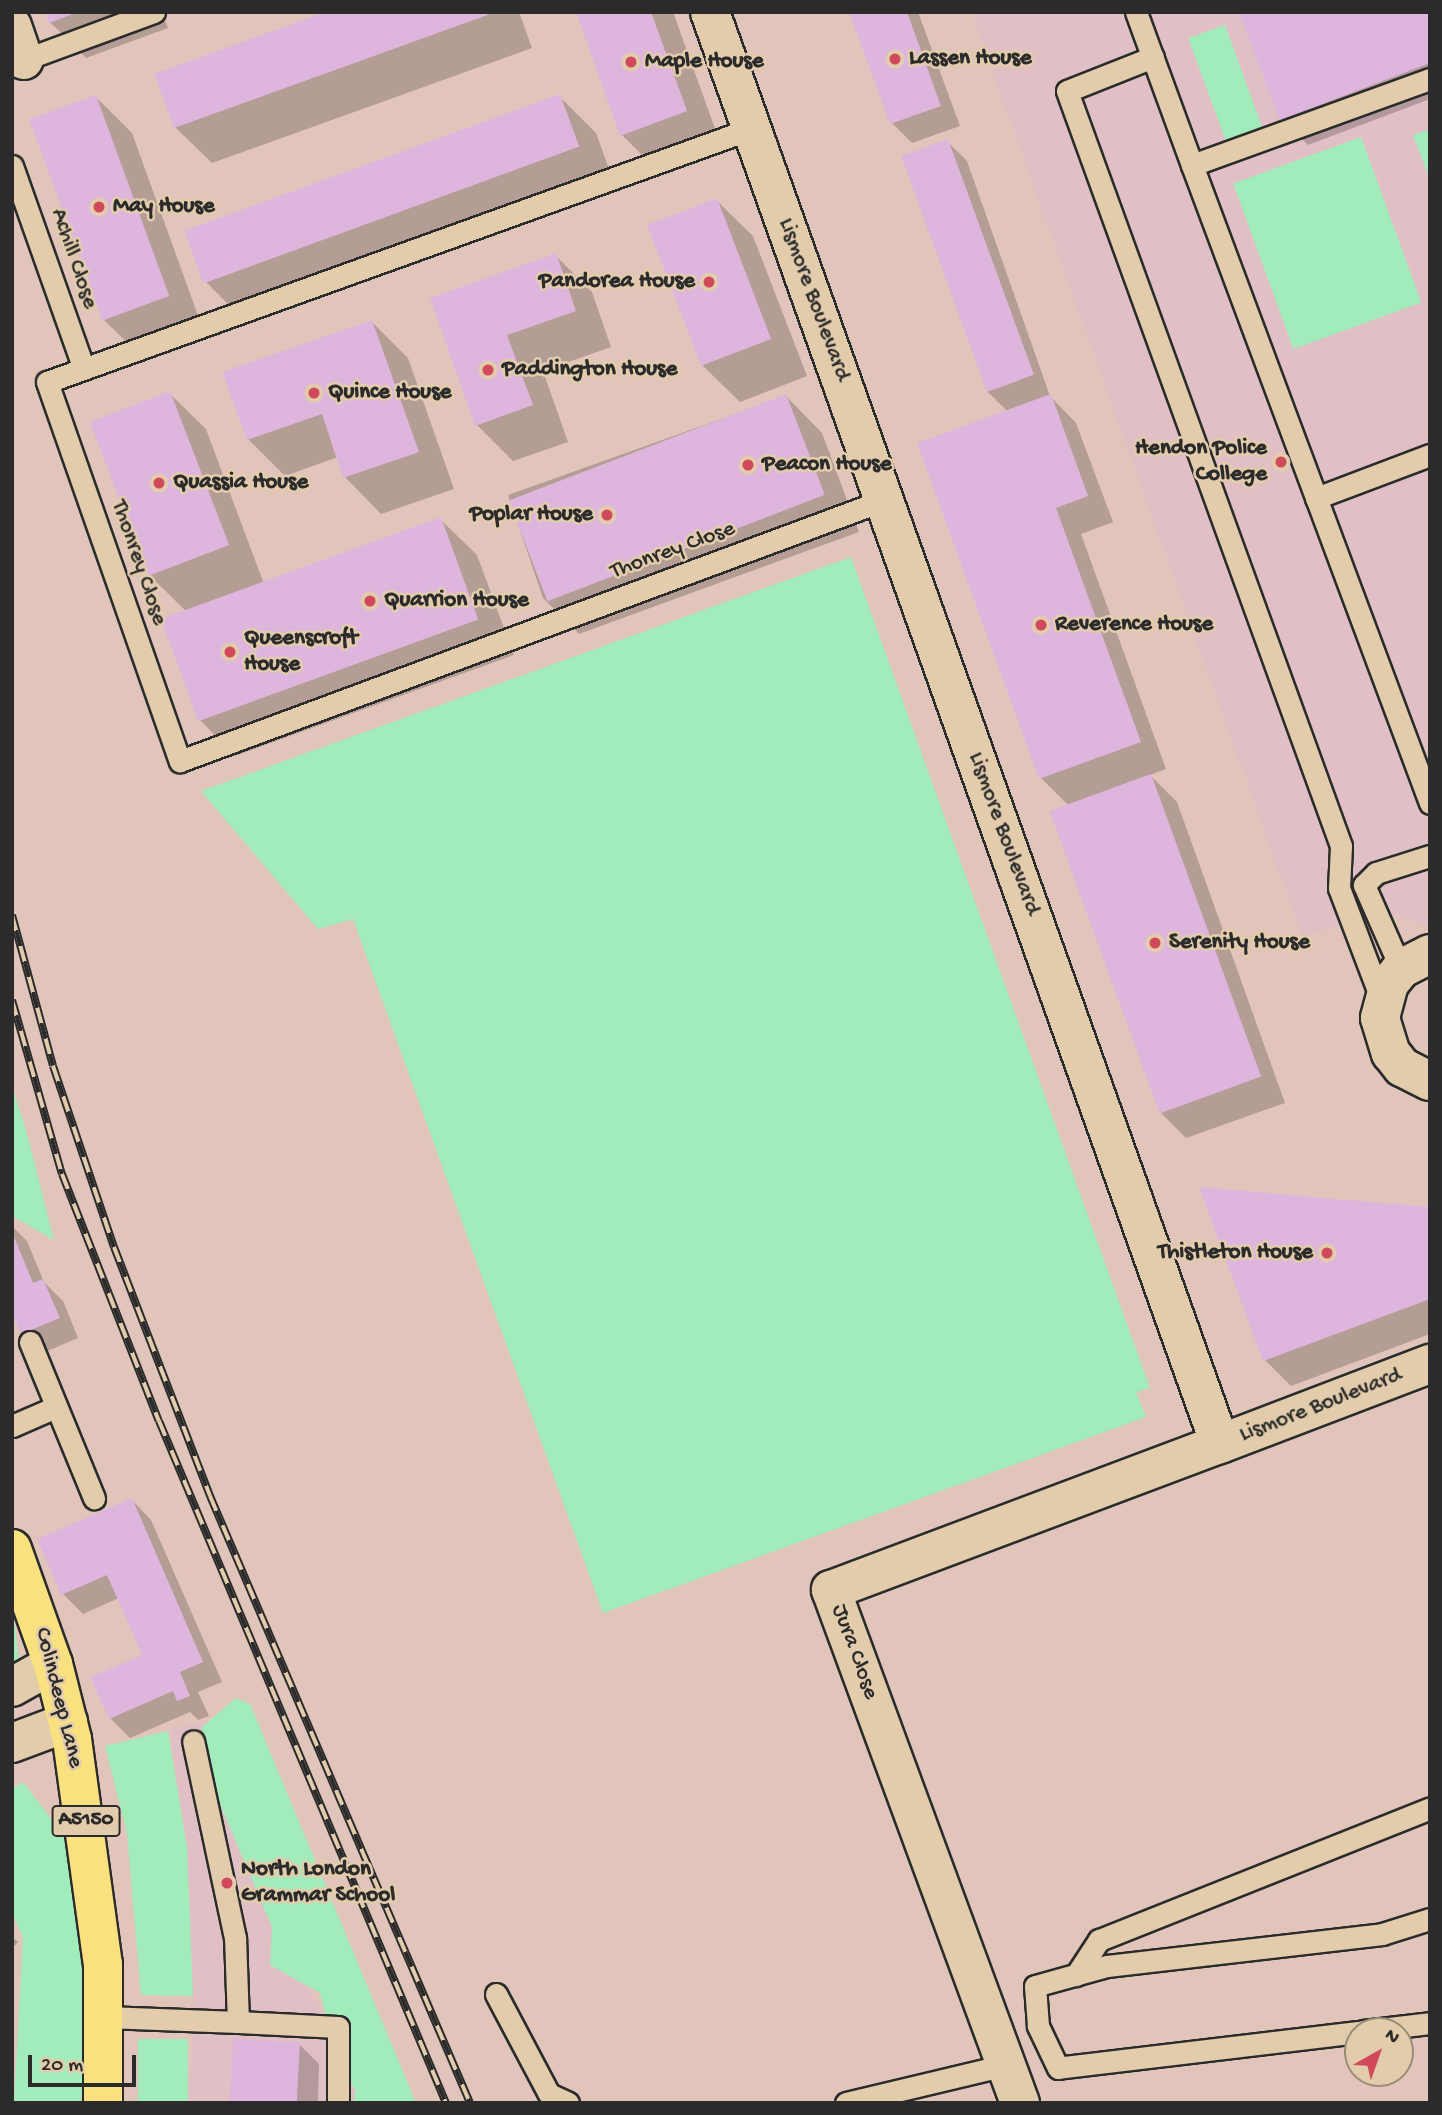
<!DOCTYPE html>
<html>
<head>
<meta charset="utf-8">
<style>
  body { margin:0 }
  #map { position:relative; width:1442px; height:2115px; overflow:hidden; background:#e1c5ba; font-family:"Gochi Hand",sans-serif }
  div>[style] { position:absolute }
  .built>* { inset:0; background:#e0c0c4 }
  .green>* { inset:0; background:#a2ebba; transform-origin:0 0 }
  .shadow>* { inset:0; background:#0003 }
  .building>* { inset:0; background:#deb6dd; transform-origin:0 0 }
  .roads { filter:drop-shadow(2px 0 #2b2b2b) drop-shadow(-2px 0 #2b2b2b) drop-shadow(0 2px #2b2b2b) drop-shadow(0 -2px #2b2b2b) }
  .service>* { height:21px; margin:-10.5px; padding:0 10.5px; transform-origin:10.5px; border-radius:10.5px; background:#e2ccab }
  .minor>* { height:38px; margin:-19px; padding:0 19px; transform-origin:19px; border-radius:19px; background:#e2ccab }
  .primary>* { height:38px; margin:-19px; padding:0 19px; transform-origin:19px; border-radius:19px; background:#fae180 }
  .rail>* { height:8px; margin-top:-4px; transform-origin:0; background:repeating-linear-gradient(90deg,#e2ccab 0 16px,#2b2b2b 0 32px); box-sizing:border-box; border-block:2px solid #2b2b2b }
  .dots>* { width:19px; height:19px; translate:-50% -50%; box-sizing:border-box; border:4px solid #e2ccab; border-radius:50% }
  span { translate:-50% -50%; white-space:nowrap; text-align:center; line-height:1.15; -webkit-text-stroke:5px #e2ccab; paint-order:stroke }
  .shield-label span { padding:2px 5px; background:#e2ccab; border:2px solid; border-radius:5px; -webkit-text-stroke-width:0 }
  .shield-label { font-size:21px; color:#2b2b2b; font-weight:700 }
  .poi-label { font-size:23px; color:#2b2b2b; font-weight:700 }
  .left { translate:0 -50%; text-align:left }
  .right { translate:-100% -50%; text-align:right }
  .street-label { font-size:23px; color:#2b2b2b }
  .frame { position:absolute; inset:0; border:14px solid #2b2b2b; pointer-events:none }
  .north { position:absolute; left:1344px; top:2017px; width:70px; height:70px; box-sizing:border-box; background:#e2ccab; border:2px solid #998c78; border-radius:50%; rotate:40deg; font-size:19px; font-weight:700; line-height:28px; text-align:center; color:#2b2b2b }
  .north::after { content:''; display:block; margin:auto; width:24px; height:32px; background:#d1495b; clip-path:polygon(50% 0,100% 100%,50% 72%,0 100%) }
  .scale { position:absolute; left:28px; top:2055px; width:108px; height:32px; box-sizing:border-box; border:4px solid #2b2b2b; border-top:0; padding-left:9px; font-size:21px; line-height:24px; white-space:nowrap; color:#2b2b2b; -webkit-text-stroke:5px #e2ccab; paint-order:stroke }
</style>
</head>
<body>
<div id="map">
  <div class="built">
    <i style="clip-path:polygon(971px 12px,1430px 12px,1430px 926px,1385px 912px,1302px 937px)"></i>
    <i style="clip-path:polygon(217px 1720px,276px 1917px,341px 2051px,360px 2103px,188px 2103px,194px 2014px,185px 1849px,170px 1727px)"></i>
  </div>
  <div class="green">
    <i style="left:1225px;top:25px;width:109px;height:39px;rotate:70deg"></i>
    <i style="clip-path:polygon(1430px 129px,1430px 179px,1413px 135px)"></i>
    <i style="left:1361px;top:137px;width:176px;height:136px;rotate:70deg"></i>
    <i style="clip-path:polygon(851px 557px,1150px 1388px,1136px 1392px,1146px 1417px,603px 1613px,353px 919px,318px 929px,201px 791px)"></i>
    <i style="clip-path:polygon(12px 1085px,29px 1141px,54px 1240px,12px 1216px)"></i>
    <i style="clip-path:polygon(12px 1596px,21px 1684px,12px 1692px)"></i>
    <i style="clip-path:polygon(236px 1698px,250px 1704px,416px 2103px,354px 2103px,355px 2090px,336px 2055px,320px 1993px,270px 1965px,272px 1927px,203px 1764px,202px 1727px)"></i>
    <i style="clip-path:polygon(168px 1731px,187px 1847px,193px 1996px,141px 1995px,127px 1833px,105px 1746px)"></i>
    <i style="clip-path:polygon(24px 1783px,72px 1847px,90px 1979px,81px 2103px,14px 2103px,23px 1937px,12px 1913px,12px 1787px)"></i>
    <i style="left:188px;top:2039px;width:64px;height:50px;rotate:90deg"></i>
  </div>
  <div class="shadow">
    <i style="clip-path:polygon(47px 12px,162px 12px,168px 28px,86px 58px,50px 22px)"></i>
    <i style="clip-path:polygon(330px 12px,519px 12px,532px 48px,212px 163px,175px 127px)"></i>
    <i style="clip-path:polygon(577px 12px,673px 12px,722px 148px,658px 171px,622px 135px)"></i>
    <i style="clip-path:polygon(851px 12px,918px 12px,960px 126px,912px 143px,892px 123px)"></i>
    <i style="clip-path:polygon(1241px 12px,1430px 12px,1430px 99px,1308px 145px,1282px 119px)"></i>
    <i style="clip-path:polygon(559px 96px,596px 133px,614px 183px,241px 317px,205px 281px)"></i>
    <i style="clip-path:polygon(96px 97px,132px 133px,204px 332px,140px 355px,103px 319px)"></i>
    <i style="clip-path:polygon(947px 141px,967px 161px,1050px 396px,1076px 423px,1113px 522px,1081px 534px,1166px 769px,1150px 775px,1177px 802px,1285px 1103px,1186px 1138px,1160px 1112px,1068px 805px,1041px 778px,1008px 412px,988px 392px)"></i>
    <i style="clip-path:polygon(716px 200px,753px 236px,807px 376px,740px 402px,703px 366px)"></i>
    <i style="clip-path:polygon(555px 255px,592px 292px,611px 347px,543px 371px,568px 442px,513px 461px,477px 425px,432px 299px)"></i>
    <i style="clip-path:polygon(372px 322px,408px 358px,454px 489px,381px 514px,345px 477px,338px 457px,285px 476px,248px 439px)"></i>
    <i style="clip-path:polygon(169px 393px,206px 429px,264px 584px,440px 519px,477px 555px,514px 655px,235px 756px,199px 719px,187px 612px,149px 575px)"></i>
    <i style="clip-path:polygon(786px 396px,822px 433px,859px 532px,579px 634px,543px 598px,508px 495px)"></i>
    <i style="clip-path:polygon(1430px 1209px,1430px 1334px,1291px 1386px,1265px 1360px)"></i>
    <i style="clip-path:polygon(12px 1226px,27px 1241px,44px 1282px,63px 1301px,78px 1338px,43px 1353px,23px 1333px,12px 1308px)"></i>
    <i style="clip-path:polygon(132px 1500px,151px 1520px,222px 1682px,198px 1692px,209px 1716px,198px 1720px,190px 1712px,130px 1738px,110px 1718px,144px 1656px,119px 1598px,83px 1614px,63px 1594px)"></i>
    <i style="clip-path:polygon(12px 1937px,18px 1942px,12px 1949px)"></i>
    <i style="clip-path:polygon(299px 2044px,319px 2064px,318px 2103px,231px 2103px)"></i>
  </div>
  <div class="building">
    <i style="clip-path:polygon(45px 12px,76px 12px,76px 13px,49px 23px)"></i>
    <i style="clip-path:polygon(325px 12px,493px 13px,174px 128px,154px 74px)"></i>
    <i style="clip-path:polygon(576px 12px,651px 12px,687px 111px,620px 136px)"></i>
    <i style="clip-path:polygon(849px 12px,907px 12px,941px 106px,890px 124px)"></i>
    <i style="clip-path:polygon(1239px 12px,1430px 12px,1430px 63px,1280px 120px)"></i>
    <i style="left:560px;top:94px;width:56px;height:400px;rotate:70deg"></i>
    <i style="left:96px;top:95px;width:214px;height:71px;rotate:70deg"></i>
    <i style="left:948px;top:139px;width:251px;height:50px;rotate:70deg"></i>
    <i style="left:717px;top:198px;width:151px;height:75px;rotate:69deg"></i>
    <i style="clip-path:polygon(556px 253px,576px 311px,507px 335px,533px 405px,475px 426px,430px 298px)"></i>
    <i style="clip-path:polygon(372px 320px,419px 452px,343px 478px,322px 414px,247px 440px,222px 372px)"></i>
    <i style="left:170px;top:391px;width:165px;height:86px;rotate:69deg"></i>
    <i style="left:786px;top:394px;width:108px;height:297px;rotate:69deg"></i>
    <i style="clip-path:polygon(1051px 394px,1088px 496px,1056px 508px,1141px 742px,1039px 779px,917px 443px)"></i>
    <i style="left:441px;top:517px;width:109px;height:298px;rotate:70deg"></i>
    <i style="left:1151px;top:774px;width:322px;height:108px;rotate:70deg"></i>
    <i style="clip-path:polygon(1199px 1187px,1430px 1207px,1430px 1299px,1263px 1361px)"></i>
    <i style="clip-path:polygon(12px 1232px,33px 1283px,43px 1279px,60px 1318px,21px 1334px,12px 1313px)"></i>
    <i style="clip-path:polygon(132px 1498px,203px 1662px,180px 1672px,190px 1696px,177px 1701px,173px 1691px,109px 1719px,90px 1677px,142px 1655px,107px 1575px,61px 1595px,37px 1539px)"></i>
    <i style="left:233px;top:2039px;width:67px;height:64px;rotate:3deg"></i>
  </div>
  <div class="roads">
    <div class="service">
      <i style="left:1136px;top:12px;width:163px;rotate:69.9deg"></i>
      <i style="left:1192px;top:165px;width:253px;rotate:-19.9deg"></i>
      <i style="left:1153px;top:57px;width:92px;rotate:158.4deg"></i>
      <i style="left:1067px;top:91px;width:803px;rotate:70.05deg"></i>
      <i style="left:1341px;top:846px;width:42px;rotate:92.7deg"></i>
      <i style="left:1339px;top:888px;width:121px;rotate:69.2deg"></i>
      <i style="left:18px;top:62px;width:145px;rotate:-20.2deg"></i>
      <i style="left:753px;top:128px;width:750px;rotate:160.21deg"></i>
      <i style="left:47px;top:382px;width:402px;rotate:70.7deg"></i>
      <i style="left:180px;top:761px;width:751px;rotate:-20.34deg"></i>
      <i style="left:1192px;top:165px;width:681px;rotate:69.54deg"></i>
      <i style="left:12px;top:166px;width:215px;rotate:70.5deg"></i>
      <i style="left:1316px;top:498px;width:122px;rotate:-20.7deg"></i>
      <i style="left:1401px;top:969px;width:92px;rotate:-113.8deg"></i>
      <i style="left:1364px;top:885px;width:17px;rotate:-45deg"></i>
      <i style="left:1376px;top:873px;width:57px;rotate:-17.5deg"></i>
      <i style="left:30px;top:1342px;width:169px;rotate:67.7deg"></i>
      <i style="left:12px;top:1426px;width:48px;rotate:-23.4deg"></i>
      <i style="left:1076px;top:1975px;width:42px;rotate:-56.7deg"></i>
      <i style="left:1099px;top:1940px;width:356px;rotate:-21.7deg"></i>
      <i style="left:496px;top:1994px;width:113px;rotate:62.1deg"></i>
      <i style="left:549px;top:2094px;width:21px;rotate:25deg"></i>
      <i style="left:105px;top:2017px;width:133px;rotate:2.2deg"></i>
      <i style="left:238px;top:2022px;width:84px;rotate:-92deg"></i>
      <i style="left:235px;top:1938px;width:201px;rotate:-102deg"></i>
      <i style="left:238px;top:2022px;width:100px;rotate:2.9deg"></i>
      <i style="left:338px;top:2027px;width:76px;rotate:90deg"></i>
      <i style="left:1363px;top:2031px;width:67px;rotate:-6.8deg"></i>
      <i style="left:1358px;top:2032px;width:302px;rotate:173.2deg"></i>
      <i style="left:1058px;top:2068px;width:47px;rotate:-115.5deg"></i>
      <i style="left:1038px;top:2026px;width:40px;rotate:-94.3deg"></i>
      <i style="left:1035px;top:1986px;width:75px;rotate:-15.5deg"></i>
      <i style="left:1107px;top:1966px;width:277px;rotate:-6.6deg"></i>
      <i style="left:1382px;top:1934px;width:50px;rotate:-17.4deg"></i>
      <i style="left:846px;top:2103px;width:164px;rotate:-13.4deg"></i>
    </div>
    <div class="minor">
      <i style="left:710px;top:12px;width:1520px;rotate:70.4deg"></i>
      <i style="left:1220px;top:1444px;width:225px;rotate:-20.9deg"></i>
      <i style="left:12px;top:26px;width:36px;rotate:71deg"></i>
      <i style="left:1430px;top:954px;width:33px;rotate:153deg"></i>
      <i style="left:1401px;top:969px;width:19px;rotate:129deg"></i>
      <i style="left:1389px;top:984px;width:35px;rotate:105deg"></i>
      <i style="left:1380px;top:1018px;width:37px;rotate:73deg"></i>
      <i style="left:1391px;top:1053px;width:18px;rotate:52deg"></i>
      <i style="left:1402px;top:1067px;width:31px;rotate:27deg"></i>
      <i style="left:12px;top:1687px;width:47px;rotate:-29.3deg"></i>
      <i style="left:12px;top:1743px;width:60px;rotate:-20.6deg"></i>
      <i style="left:1020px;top:2103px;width:547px;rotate:-110.22deg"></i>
      <i style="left:831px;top:1590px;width:415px;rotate:-20.6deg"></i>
    </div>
    <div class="primary">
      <i style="left:12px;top:1549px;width:122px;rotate:70.4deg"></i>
      <i style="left:53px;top:1664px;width:77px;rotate:75.8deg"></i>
      <i style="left:72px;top:1739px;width:227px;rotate:82.2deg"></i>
      <i style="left:103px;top:1964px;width:139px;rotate:90deg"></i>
    </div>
  </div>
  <div class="rail">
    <i style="left:12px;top:915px;width:156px;rotate:74.8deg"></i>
    <i style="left:53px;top:1066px;width:191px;rotate:71.4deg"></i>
    <i style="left:114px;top:1247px;width:267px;rotate:68.9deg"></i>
    <i style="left:210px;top:1496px;width:660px;rotate:66.81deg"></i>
    <i style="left:12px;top:1000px;width:181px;rotate:74deg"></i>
    <i style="left:62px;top:1174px;width:265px;rotate:68.6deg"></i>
    <i style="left:159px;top:1421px;width:740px;rotate:67.18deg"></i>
  </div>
  <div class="dots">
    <i style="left:895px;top:59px;background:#d1495b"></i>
    <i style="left:631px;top:62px;background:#d1495b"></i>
    <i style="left:99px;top:207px;background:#d1495b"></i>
    <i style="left:709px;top:282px;background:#d1495b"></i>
    <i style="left:488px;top:370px;background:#d1495b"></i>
    <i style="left:314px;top:393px;background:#d1495b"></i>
    <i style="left:1281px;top:462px;background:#d1495b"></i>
    <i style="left:748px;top:465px;background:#d1495b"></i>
    <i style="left:159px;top:483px;background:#d1495b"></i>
    <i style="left:607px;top:515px;background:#d1495b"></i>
    <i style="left:370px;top:601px;background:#d1495b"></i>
    <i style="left:1041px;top:625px;background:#d1495b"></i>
    <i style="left:230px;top:652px;background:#d1495b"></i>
    <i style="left:1155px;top:943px;background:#d1495b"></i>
    <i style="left:1327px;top:1253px;background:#d1495b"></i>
    <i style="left:227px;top:1883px;background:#d1495b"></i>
  </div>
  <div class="shield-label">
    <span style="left:86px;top:1821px">A5150</span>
  </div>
  <div class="poi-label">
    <span class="left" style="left:909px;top:59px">Lassen House</span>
    <span class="left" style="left:645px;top:62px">Maple House</span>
    <span class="left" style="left:113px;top:207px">May House</span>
    <span class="right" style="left:695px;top:282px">Pandorea House</span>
    <span class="left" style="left:502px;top:370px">Paddington House</span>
    <span class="left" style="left:328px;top:393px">Quince House</span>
    <span class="right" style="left:1267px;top:462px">Hendon Police<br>College</span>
    <span class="left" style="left:762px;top:465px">Peacon House</span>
    <span class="left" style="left:173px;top:483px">Quassia House</span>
    <span class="right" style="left:593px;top:515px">Poplar House</span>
    <span class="left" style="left:384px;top:601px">Quarrion House</span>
    <span class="left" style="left:1055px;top:625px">Reverence House</span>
    <span class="left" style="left:244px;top:652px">Queenscroft<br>House</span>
    <span class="left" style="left:1169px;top:943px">Serenity House</span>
    <span class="right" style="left:1313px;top:1253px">Thistleton House</span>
    <span class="left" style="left:241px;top:1883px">North London<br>Grammar School</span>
  </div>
  <div class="street-label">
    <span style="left:73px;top:259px;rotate:71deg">Achill Close</span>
    <span style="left:813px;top:300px;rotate:70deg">Lismore Boulevard</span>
    <span style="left:673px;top:551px;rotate:-20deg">Thonrey Close</span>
    <span style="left:138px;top:563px;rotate:71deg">Thonrey Close</span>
    <span style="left:1003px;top:834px;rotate:70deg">Lismore Boulevard</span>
    <span style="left:1321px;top:1406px;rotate:-21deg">Lismore Boulevard</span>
    <span style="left:854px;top:1652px;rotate:70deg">Jura Close</span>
    <span style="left:58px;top:1698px;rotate:76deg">Colindeep Lane</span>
  </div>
  <div class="frame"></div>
  <div class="north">N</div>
  <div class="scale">20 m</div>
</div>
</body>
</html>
